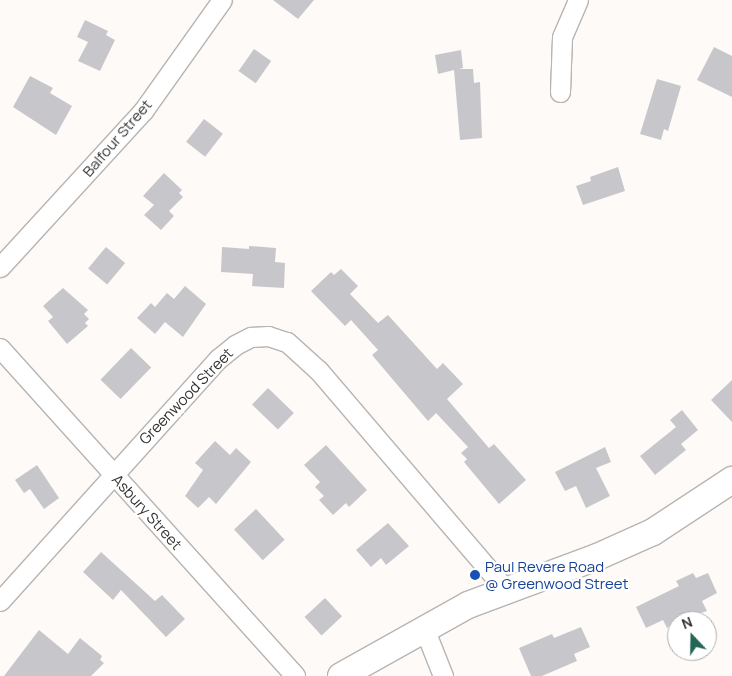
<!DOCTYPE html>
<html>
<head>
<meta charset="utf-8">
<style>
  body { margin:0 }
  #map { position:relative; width:732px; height:676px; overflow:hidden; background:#fefaf7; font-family:Manrope,sans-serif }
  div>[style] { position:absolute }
  .building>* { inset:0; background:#c7c7cb; transform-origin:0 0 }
  .roads { filter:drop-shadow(1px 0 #b7b4b1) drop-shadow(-1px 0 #b7b4b1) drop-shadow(0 1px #b7b4b1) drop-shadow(0 -1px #b7b4b1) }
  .street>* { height:19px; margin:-9.5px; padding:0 9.5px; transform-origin:9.5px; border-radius:9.5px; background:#fff }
  .secondary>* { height:26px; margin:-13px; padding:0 13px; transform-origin:13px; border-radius:13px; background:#fff }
  .dots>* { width:14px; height:14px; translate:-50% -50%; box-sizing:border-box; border:2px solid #fff; border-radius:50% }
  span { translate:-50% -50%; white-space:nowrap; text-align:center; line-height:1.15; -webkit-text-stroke:4.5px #fff; paint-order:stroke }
  .street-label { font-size:15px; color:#353433 }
  .transit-label { font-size:15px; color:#164399 }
  .left { translate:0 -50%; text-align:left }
  .north { position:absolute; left:667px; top:611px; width:50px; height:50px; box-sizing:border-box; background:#fff; border:1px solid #aeaead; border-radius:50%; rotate:339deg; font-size:14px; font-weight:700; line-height:20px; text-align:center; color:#353433 }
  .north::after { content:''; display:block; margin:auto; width:18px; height:22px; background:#246656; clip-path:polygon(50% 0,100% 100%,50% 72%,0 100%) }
</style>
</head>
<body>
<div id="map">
  <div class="building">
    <i style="clip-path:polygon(273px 0,314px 0,298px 19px)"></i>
    <i style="clip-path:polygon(85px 20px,108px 31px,106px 35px,115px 40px,100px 71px,78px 61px,88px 42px,77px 37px)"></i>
    <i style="clip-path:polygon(714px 47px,732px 56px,732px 97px,697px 80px)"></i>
    <i style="left:254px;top:49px;width:21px;height:27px;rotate:35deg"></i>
    <i style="clip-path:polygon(461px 50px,463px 68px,459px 69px,473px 69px,474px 83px,480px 82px,482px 138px,460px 140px,454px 70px,438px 74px,435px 55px)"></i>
    <i style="clip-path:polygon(30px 76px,53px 88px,50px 93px,72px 106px,56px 135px,13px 107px)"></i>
    <i style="clip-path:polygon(657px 79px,681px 86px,668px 131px,664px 129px,661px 140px,640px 134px)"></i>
    <i style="left:204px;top:119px;width:24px;height:29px;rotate:38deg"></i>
    <i style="clip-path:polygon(618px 167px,625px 191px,583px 205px,576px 186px,591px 181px,590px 177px)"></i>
    <i style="clip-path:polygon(164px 173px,182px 190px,179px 193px,183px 197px,169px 211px,174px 216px,161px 230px,144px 215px,154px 205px,143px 196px)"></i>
    <i style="clip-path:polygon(249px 246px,276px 248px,275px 262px,285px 263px,284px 288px,252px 286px,253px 274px,221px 272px,222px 247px,249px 249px)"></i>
    <i style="left:106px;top:247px;width:25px;height:28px;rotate:40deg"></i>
    <i style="clip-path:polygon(341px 269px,358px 286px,350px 294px,378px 323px,388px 315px,437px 369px,443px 363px,463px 384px,447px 399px,489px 448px,494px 444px,526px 480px,499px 504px,464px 462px,467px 459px,461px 453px,468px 447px,436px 413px,428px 421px,372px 355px,378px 350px,351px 320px,345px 326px,311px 291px,331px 272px,334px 275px)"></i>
    <i style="clip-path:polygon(185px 286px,206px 304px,183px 337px,165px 322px,155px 334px,137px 318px,151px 303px,155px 307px,167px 293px,174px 299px)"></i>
    <i style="clip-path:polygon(63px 288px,88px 310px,84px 314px,89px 319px,85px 323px,88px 326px,67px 344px,48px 321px,53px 317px,43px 306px)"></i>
    <i style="left:131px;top:348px;width:28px;height:44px;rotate:44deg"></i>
    <i style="clip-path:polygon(732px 380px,732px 422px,711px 400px)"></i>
    <i style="left:268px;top:388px;width:36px;height:23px;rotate:44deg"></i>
    <i style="clip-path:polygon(682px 410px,698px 430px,681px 444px,686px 450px,655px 475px,640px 456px,676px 427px,670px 420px)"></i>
    <i style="clip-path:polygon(215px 441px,230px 455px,236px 448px,251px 462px,216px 504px,209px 497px,198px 508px,185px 496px,203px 470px,195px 463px)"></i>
    <i style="clip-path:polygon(326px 445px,367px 490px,349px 507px,346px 503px,333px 515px,319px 500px,324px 496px,315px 487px,320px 482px,304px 465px)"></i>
    <i style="clip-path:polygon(605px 447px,611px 462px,596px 468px,610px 496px,586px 508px,576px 486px,565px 491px,555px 472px)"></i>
    <i style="clip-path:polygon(37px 465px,59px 498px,44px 509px,30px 489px,24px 493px,15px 480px)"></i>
    <i style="left:256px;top:509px;width:42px;height:30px;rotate:47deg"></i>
    <i style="clip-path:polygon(388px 523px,409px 546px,386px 565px,381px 558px,371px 567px,356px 550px)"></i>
    <i style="clip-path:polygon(101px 552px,155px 601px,162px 595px,185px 619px,166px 637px,121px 590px,113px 600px,83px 572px)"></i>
    <i style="clip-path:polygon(693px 573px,696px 578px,708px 573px,717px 593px,702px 601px,707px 611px,677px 621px,667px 628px,663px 620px,646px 628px,636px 607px,679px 586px,676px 581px)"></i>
    <i style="left:325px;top:598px;width:25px;height:28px;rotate:47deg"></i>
    <i style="clip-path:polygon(581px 627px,590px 647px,574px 654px,577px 661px,542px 676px,531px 676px,519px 648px,552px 634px,554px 638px)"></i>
    <i style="clip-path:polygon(39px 630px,68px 654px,80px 638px,102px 656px,100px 660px,104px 663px,91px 676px,4px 676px)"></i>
  </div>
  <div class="roads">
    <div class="street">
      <i style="left:560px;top:92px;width:55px;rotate:-87.9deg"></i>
      <i style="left:562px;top:37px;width:40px;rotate:-66.6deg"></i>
      <i style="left:0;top:267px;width:212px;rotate:-47.5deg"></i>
      <i style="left:143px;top:111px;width:136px;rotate:-54.6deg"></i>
      <i style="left:0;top:348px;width:441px;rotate:48deg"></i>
      <i style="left:0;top:601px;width:326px;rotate:-48deg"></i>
      <i style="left:218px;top:359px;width:22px;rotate:-39deg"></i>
      <i style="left:235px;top:345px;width:18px;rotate:-27deg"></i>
      <i style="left:251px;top:337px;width:17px;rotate:-3deg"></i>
      <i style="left:268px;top:336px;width:20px;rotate:18deg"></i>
      <i style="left:287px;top:342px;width:43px;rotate:42.2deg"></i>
      <i style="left:319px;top:371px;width:288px;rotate:49.5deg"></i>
      <i style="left:424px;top:628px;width:52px;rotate:68.4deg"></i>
    </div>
    <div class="secondary">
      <i style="left:341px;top:676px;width:145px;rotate:-29.2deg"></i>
      <i style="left:468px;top:605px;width:138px;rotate:-20.4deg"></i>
      <i style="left:597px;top:557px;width:61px;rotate:-24.1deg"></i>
      <i style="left:653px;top:532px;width:95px;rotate:-33.4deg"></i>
    </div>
  </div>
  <div class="dots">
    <i style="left:475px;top:575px;background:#1a4fb4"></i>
  </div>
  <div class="street-label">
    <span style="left:117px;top:138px;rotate:-49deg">Balfour Street</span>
    <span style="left:186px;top:396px;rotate:-46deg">Greenwood Street</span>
    <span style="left:147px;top:512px;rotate:48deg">Asbury Street</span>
  </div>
  <div class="transit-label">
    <span class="left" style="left:485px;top:575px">Paul Revere Road<br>@ Greenwood Street</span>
  </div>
  <div class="north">N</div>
</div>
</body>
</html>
